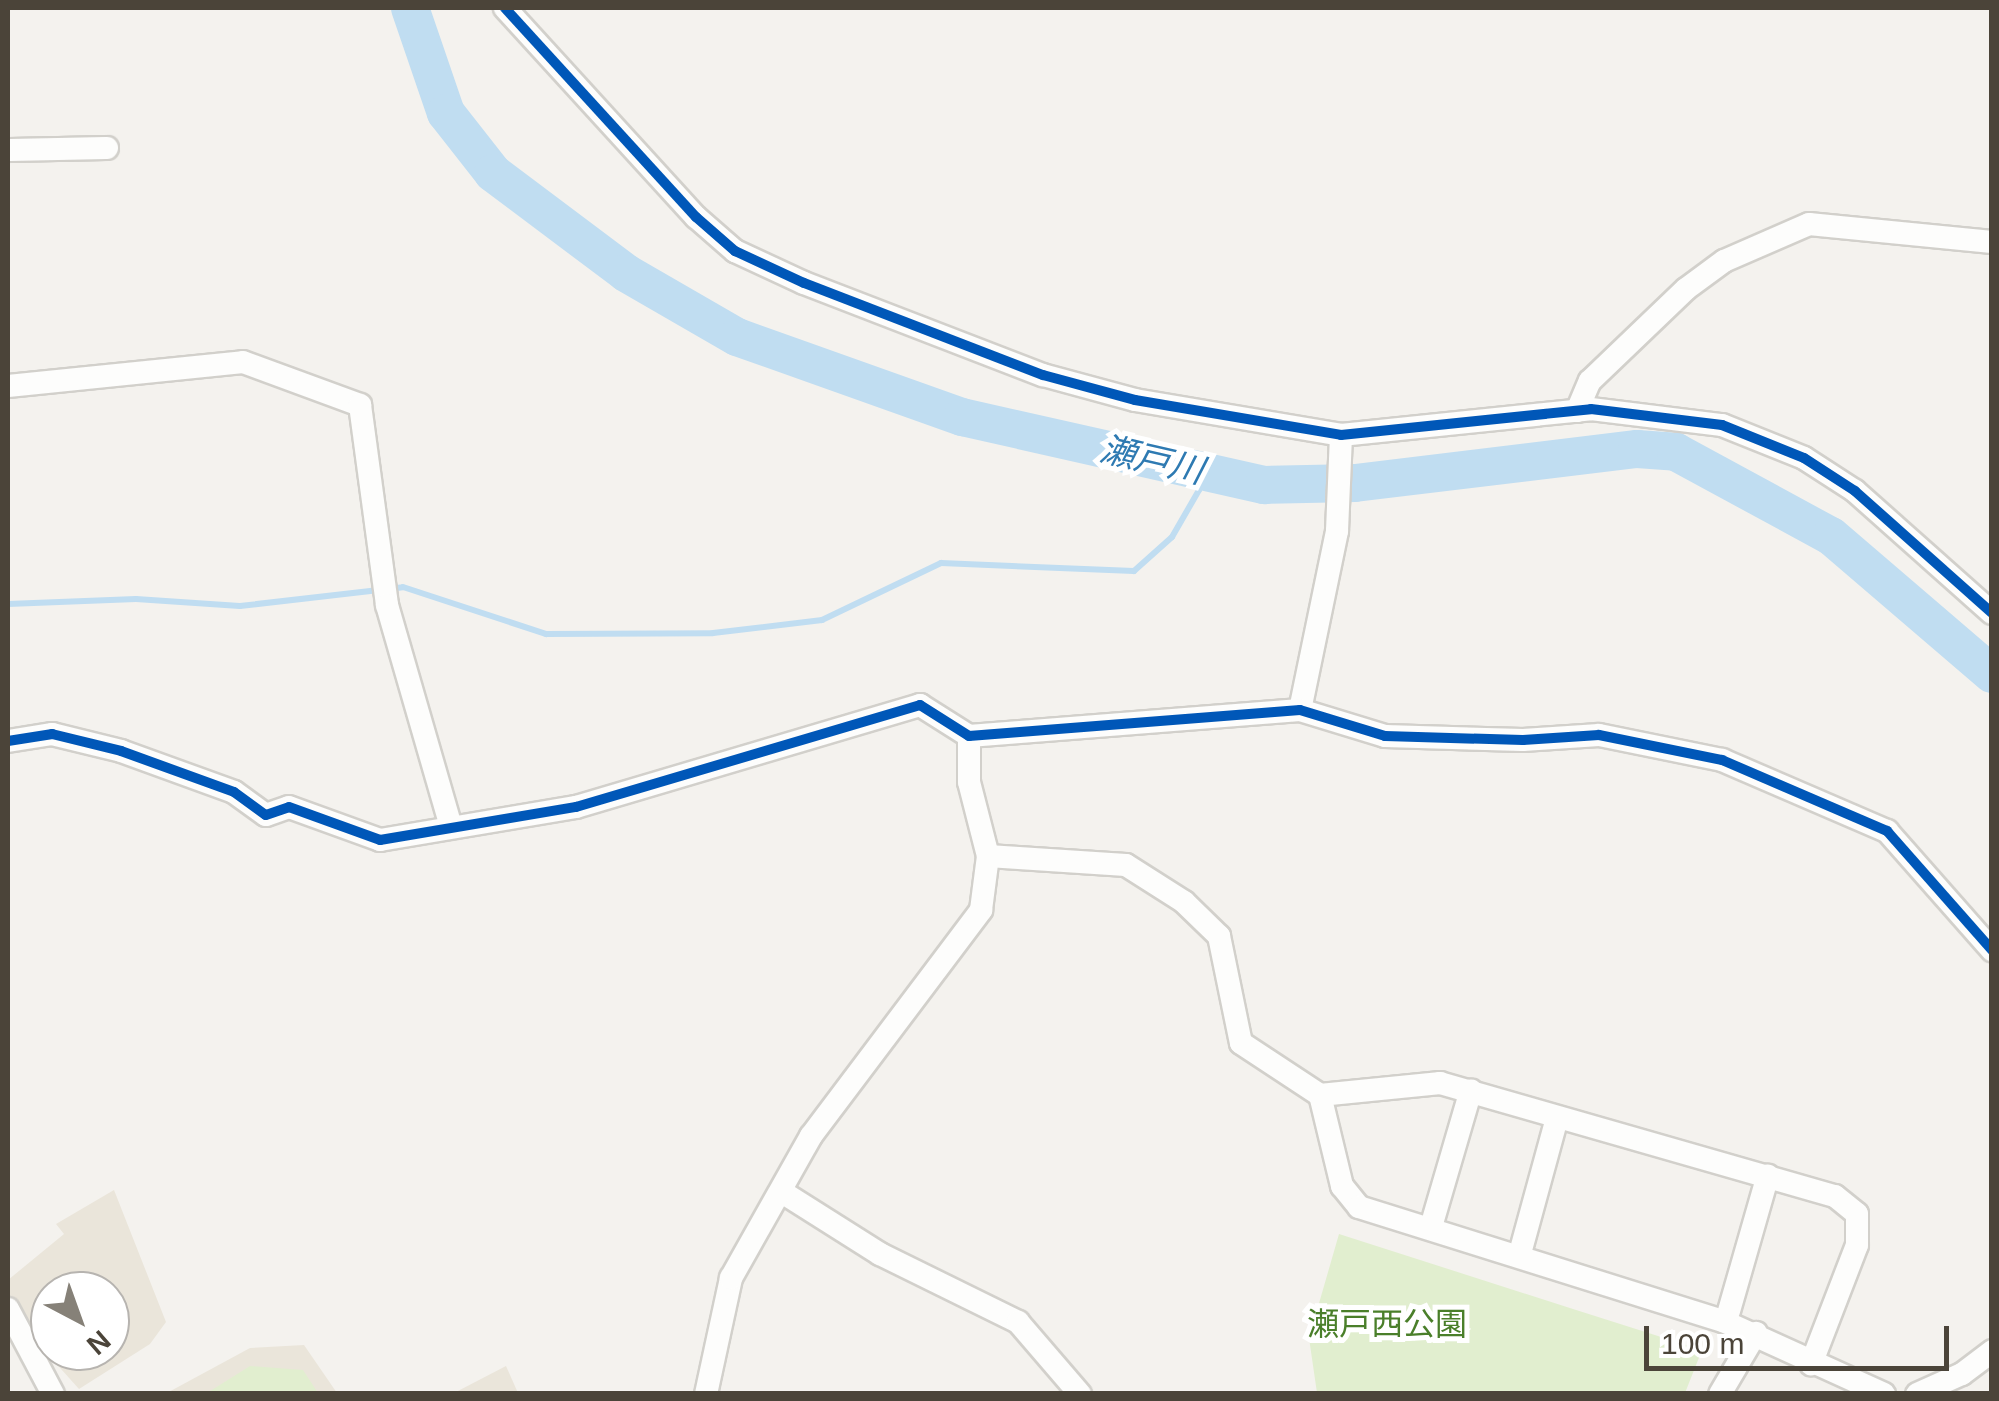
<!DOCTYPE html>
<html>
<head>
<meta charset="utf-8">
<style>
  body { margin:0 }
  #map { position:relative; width:1999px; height:1401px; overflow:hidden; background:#f4f2ee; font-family:Helvetica,"Noto Sans JP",sans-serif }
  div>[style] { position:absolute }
  .education>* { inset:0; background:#eae5da }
  .green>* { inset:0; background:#e1eecf }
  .stream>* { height:6px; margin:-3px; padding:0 3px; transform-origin:3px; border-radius:3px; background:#c0ddf1 }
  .river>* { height:38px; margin:-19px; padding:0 19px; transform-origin:19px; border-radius:19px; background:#c0ddf1 }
  .roads { filter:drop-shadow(2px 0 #d2d0cb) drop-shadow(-2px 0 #d2d0cb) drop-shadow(0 2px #d2d0cb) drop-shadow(0 -2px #d2d0cb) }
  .minor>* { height:22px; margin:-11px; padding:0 11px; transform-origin:11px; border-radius:11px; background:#fdfdfc }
  .cycleway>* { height:10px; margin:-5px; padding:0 5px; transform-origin:5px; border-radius:5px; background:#0057b8 }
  span { translate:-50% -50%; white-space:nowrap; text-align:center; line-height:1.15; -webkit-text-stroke:10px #fff; paint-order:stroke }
  .park-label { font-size:32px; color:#4a7f2a }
  .water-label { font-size:35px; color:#2e7ab2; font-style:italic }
  .frame { position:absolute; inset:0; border:10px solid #4b4439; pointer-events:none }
  .north { position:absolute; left:30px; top:1271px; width:100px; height:100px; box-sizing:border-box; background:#fff; border:2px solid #b7b4b0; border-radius:50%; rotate:139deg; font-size:28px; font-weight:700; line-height:40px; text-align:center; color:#4b4439 }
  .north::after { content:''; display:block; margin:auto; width:35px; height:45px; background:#868178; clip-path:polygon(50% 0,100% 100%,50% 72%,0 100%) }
  .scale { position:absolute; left:1644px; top:1326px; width:305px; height:45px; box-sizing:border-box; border:5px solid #4b4439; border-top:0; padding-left:12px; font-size:30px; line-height:35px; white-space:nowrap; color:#4b4439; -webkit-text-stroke:8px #fff; paint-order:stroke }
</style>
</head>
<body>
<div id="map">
  <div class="education">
    <i style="clip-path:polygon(evenodd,114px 1190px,166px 1322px,150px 1344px,79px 1389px,8px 1310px,8px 1280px,64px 1234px,56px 1224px,114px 1190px,50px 1291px,110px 1291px,110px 1351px,50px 1351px,50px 1291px)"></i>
    <i style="clip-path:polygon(304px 1345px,337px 1393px,165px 1394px,250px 1348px)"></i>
    <i style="clip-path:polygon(506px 1366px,518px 1393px,454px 1393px)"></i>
  </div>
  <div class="green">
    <i style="clip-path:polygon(1339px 1234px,1573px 1309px,1702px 1350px,1685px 1393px,1317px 1393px,1309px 1338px)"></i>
    <i style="clip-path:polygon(250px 1366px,303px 1370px,318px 1393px,207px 1393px)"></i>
  </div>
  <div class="stream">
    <i style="left:8px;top:604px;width:128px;rotate:-2.2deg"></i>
    <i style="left:136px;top:599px;width:104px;rotate:3.9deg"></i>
    <i style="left:240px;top:606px;width:164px;rotate:-6.6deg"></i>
    <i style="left:403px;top:587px;width:151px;rotate:18.2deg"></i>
    <i style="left:546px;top:634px;width:167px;rotate:-0.3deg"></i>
    <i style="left:713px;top:633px;width:110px;rotate:-6.8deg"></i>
    <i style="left:822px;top:620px;width:132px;rotate:-25.6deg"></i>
    <i style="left:941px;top:563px;width:193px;rotate:2.4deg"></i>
    <i style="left:1134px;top:571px;width:51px;rotate:-41.8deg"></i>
    <i style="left:1172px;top:537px;width:54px;rotate:-60.1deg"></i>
    <i style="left:1199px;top:490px;width:25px;rotate:-113deg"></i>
  </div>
  <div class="river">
    <i style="left:410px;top:8px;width:111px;rotate:71.1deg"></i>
    <i style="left:446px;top:113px;width:76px;rotate:51.9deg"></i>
    <i style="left:493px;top:173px;width:166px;rotate:36.9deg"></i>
    <i style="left:626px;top:273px;width:128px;rotate:30deg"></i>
    <i style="left:737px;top:337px;width:239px;rotate:19.6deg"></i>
    <i style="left:962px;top:417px;width:310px;rotate:12.7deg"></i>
    <i style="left:1264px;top:485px;width:91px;rotate:-1.3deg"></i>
    <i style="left:1355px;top:483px;width:284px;rotate:-6.9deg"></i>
    <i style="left:1637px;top:449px;width:39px;rotate:4deg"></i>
    <i style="left:1676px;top:452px;width:176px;rotate:28.5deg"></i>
    <i style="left:1831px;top:536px;width:212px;rotate:40.6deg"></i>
  </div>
  <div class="roads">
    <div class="minor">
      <i style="left:505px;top:8px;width:283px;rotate:47.6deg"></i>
      <i style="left:696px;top:217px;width:52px;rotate:41.1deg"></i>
      <i style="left:735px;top:251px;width:76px;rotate:24.9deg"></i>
      <i style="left:804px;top:283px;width:256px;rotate:21.1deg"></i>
      <i style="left:1043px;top:375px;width:95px;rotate:15.2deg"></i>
      <i style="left:1135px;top:400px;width:209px;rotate:9.6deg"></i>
      <i style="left:1341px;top:435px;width:251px;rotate:-5.9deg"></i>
      <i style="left:1591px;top:409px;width:132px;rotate:7deg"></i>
      <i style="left:1722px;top:425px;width:88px;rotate:21.9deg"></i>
      <i style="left:1804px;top:458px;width:61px;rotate:32.9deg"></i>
      <i style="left:1855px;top:491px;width:183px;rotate:41.7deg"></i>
      <i style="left:8px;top:150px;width:99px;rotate:-1.2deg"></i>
      <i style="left:8px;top:386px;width:236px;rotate:-5.8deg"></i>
      <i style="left:243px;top:362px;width:125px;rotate:20.2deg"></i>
      <i style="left:360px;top:405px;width:202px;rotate:82.3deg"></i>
      <i style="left:387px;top:605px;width:231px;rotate:73.9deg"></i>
      <i style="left:1577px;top:411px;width:33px;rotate:-67deg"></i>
      <i style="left:1590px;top:381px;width:133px;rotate:-43.8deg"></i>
      <i style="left:1686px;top:289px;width:47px;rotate:-36.4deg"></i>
      <i style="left:1724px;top:261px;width:93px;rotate:-23.5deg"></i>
      <i style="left:1809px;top:224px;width:184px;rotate:5.6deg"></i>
      <i style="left:1300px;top:710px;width:183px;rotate:-78.3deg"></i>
      <i style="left:1337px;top:531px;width:96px;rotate:-87.6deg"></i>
      <i style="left:8px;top:741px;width:45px;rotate:-9deg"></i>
      <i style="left:52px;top:734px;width:71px;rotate:13.8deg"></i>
      <i style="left:121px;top:751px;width:120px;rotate:19.9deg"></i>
      <i style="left:234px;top:792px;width:39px;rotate:36deg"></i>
      <i style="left:266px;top:815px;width:24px;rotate:-19deg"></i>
      <i style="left:289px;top:807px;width:97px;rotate:19.9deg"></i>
      <i style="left:380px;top:840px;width:199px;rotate:-9.6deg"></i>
      <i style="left:576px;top:807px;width:359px;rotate:-16.5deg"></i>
      <i style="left:920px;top:705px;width:58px;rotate:32.3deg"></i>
      <i style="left:969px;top:736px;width:332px;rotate:-4.5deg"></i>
      <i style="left:1300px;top:710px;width:89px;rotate:17deg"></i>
      <i style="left:1385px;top:736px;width:138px;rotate:1.7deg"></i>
      <i style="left:1523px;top:740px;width:76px;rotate:-3.8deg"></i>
      <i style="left:1599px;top:735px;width:126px;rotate:11.5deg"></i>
      <i style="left:1722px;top:760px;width:180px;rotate:23.3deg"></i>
      <i style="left:1887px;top:831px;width:159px;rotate:48.6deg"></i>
      <i style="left:988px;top:856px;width:138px;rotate:3.7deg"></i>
      <i style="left:1126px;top:865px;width:69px;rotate:32.5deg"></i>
      <i style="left:1184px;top:902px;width:49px;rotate:44.2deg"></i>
      <i style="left:1219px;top:936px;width:109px;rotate:78.4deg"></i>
      <i style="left:1241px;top:1043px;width:95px;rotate:33.4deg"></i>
      <i style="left:1320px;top:1095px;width:94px;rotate:76.4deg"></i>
      <i style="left:1342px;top:1186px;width:27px;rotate:51deg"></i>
      <i style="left:1359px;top:1207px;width:381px;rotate:17.4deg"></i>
      <i style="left:1723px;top:1321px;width:177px;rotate:24.4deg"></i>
      <i style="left:1320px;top:1095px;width:121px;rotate:-5.7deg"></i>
      <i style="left:1440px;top:1083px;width:411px;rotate:16deg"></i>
      <i style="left:1835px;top:1196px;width:28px;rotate:39deg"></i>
      <i style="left:1857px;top:1214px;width:31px;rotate:90deg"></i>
      <i style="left:1857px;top:1245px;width:128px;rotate:111.1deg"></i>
      <i style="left:782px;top:1192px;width:116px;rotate:32.3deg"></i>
      <i style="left:880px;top:1254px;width:154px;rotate:26.2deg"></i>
      <i style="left:1018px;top:1322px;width:95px;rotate:49.3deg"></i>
      <i style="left:1433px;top:1220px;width:135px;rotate:-73.7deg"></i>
      <i style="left:1522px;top:1246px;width:133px;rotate:-74.7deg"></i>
      <i style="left:8px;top:1309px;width:96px;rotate:62.1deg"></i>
      <i style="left:1729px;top:1311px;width:141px;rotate:-74deg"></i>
      <i style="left:706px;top:1394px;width:119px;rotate:-77.8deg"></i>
      <i style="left:731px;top:1278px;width:163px;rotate:-60.6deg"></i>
      <i style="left:811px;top:1136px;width:283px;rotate:-53deg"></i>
      <i style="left:981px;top:910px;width:54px;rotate:-82.6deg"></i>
      <i style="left:988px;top:856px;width:76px;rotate:-104.4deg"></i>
      <i style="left:969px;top:782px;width:46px;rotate:-90deg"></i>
      <i style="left:1720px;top:1394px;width:71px;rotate:-59.5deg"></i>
      <i style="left:1917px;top:1394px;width:49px;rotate:-24deg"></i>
      <i style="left:1962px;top:1374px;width:38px;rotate:-37deg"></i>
    </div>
  </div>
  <div class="cycleway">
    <i style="left:505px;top:8px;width:283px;rotate:47.6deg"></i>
    <i style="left:696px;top:217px;width:52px;rotate:41.1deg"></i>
    <i style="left:735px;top:251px;width:76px;rotate:24.9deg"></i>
    <i style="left:804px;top:283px;width:256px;rotate:21.1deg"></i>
    <i style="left:1043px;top:375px;width:95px;rotate:15.2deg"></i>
    <i style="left:1135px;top:400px;width:209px;rotate:9.6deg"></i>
    <i style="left:1341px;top:435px;width:251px;rotate:-5.9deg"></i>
    <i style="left:1591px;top:409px;width:132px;rotate:7deg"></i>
    <i style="left:1722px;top:425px;width:88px;rotate:21.9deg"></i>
    <i style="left:1804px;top:458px;width:61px;rotate:32.9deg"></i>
    <i style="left:1855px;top:491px;width:183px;rotate:41.7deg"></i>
    <i style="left:8px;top:741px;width:45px;rotate:-9deg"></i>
    <i style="left:52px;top:734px;width:71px;rotate:13.8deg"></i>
    <i style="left:121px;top:751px;width:120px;rotate:19.9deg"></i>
    <i style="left:234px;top:792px;width:39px;rotate:36deg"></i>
    <i style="left:266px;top:815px;width:24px;rotate:-19deg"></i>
    <i style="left:289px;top:807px;width:97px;rotate:19.9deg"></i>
    <i style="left:380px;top:840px;width:199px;rotate:-9.6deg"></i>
    <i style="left:576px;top:807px;width:359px;rotate:-16.5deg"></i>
    <i style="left:920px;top:705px;width:58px;rotate:32.3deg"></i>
    <i style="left:969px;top:736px;width:332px;rotate:-4.5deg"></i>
    <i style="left:1300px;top:710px;width:89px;rotate:17deg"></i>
    <i style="left:1385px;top:736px;width:138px;rotate:1.7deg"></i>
    <i style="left:1523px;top:740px;width:76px;rotate:-3.8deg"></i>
    <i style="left:1599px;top:735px;width:126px;rotate:11.5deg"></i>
    <i style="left:1722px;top:760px;width:180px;rotate:23.3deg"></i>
    <i style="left:1887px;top:831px;width:159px;rotate:48.6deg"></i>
  </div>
  <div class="park-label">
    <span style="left:1387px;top:1324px">瀬戸西公園</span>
  </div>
  <div class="water-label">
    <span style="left:1152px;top:460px;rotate:13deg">瀬戸川</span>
  </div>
  <div class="frame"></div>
  <div class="north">N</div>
  <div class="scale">100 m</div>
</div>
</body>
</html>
